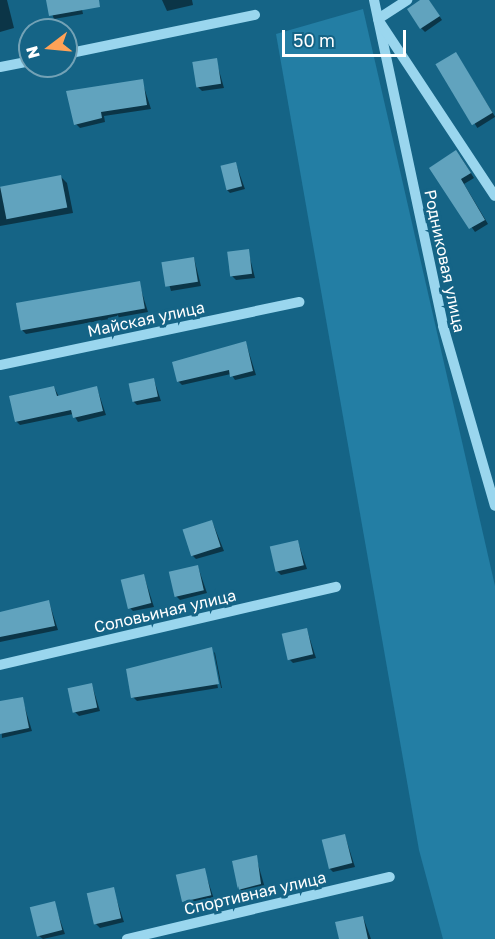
<!DOCTYPE html>
<html>
<head>
<meta charset="utf-8">
<style>
  body { margin:0 }
  #map { position:relative; width:495px; height:939px; overflow:hidden; background:#156486; font-family:"Golos Text",sans-serif }
  div>[style] { position:absolute }
  .green>* { inset:0; background:#237ea4 }
  .shadow>* { inset:0; background:#0007; transform-origin:0 0 }
  .building>* { inset:0; background:#61a3be; transform-origin:0 0 }
  .minor>* { height:10px; margin:-5px; padding:0 5px; transform-origin:5px; border-radius:5px; background:#9ad6ee }
  span { translate:-50% -50%; white-space:nowrap; text-align:center; line-height:1.15; -webkit-text-stroke:6px #156486; paint-order:stroke }
  .street-label { font-size:16px; color:#fff }
  .north { position:absolute; left:18px; top:18px; width:60px; height:60px; box-sizing:border-box; background:#156486; border:2px solid #73a2b6; border-radius:50%; rotate:254deg; font-size:16px; font-weight:700; line-height:24px; text-align:center; color:#fff }
  .north::after { content:''; display:block; margin:auto; width:21px; height:27px; background:#ffa257; clip-path:polygon(50% 0,100% 100%,50% 72%,0 100%) }
  .scale { position:absolute; left:282px; top:30px; width:124px; height:27px; box-sizing:border-box; border:3px solid #fff; border-top:0; padding-left:8px; font-size:18px; line-height:21px; white-space:nowrap; color:#fff; -webkit-text-stroke:4px #156486; paint-order:stroke }
</style>
</head>
<body>
<div id="map">
  <div class="green">
    <i style="clip-path:polygon(363px 9px,495px 586px,495px 939px,443px 939px,419px 850px,276px 34px)"></i>
  </div>
  <div class="shadow">
    <i style="clip-path:polygon(0 0,7px 0,14px 28px,0 32px)"></i>
    <i style="clip-path:polygon(47px 0,80px 0,83px 14px,54px 19px)"></i>
    <i style="clip-path:polygon(162px 0,192px 0,193px 5px,167px 11px)"></i>
    <i style="clip-path:polygon(423px 0,430px 2px,442px 20px,425px 32px,421px 28px)"></i>
    <i style="left:456px;top:54px;width:74px;height:21px;rotate:58deg"></i>
    <i style="clip-path:polygon(216px 60px,224px 88px,202px 91px,198px 87px)"></i>
    <i style="clip-path:polygon(142px 81px,151px 109px,104px 116px,105px 122px,80px 128px,76px 124px)"></i>
    <i style="clip-path:polygon(460px 156px,474px 178px,464px 184px,488px 224px,475px 232px,431px 169px)"></i>
    <i style="clip-path:polygon(236px 164px,245px 189px,230px 193px,226px 189px)"></i>
    <i style="clip-path:polygon(61px 177px,67px 183px,73px 213px,0 226px,0 188px)"></i>
    <i style="clip-path:polygon(248px 250px,255px 278px,236px 280px,232px 276px)"></i>
    <i style="clip-path:polygon(194px 258px,201px 286px,171px 291px,163px 263px)"></i>
    <i style="clip-path:polygon(139px 283px,148px 312px,26px 334px,21px 329px,60px 296px)"></i>
    <i style="clip-path:polygon(246px 343px,256px 375px,235px 380px,231px 374px,182px 385px,178px 381px)"></i>
    <i style="clip-path:polygon(154px 380px,161px 401px,137px 405px,133px 401px)"></i>
    <i style="clip-path:polygon(54px 387px,59px 397px,97px 388px,106px 415px,78px 422px,73px 414px,20px 425px,16px 421px)"></i>
    <i style="clip-path:polygon(212px 521px,224px 551px,196px 559px,192px 555px)"></i>
    <i style="clip-path:polygon(298px 542px,307px 569px,281px 575px,277px 571px)"></i>
    <i style="clip-path:polygon(198px 567px,207px 593px,180px 600px,176px 596px)"></i>
    <i style="clip-path:polygon(144px 576px,154px 607px,133px 611px,129px 607px)"></i>
    <i style="clip-path:polygon(49px 602px,58px 630px,0 642px,0 614px)"></i>
    <i style="clip-path:polygon(307px 630px,316px 658px,293px 663px,289px 659px)"></i>
    <i style="clip-path:polygon(211px 649px,218px 688px,137px 701px,133px 697px)"></i>
    <i style="clip-path:polygon(214px 652px,215px 653px,222px 688px,221px 688px)"></i>
    <i style="clip-path:polygon(92px 685px,100px 711px,79px 716px,75px 712px)"></i>
    <i style="clip-path:polygon(22px 698px,32px 731px,2px 738px,0 703px)"></i>
    <i style="clip-path:polygon(345px 836px,355px 867px,333px 872px,329px 868px)"></i>
    <i style="clip-path:polygon(256px 857px,265px 888px,244px 893px,240px 889px)"></i>
    <i style="clip-path:polygon(204px 869px,214px 899px,188px 905px,184px 901px)"></i>
    <i style="clip-path:polygon(113px 889px,124px 922px,100px 928px,96px 924px)"></i>
    <i style="clip-path:polygon(54px 903px,65px 934px,43px 939px,39px 936px)"></i>
    <i style="clip-path:polygon(363px 917px,371px 939px,340px 939px)"></i>
  </div>
  <div class="building">
    <i style="clip-path:polygon(46px 0,99px 0,100px 7px,49px 16px)"></i>
    <i style="clip-path:polygon(420px 0,429px 0,440px 16px,420px 29px,407px 9px)"></i>
    <i style="left:456px;top:52px;width:71px;height:24px;rotate:59deg"></i>
    <i style="left:217px;top:58px;width:26px;height:25px;rotate:81deg"></i>
    <i style="clip-path:polygon(143px 79px,147px 105px,101px 112px,102px 118px,74px 125px,66px 91px)"></i>
    <i style="clip-path:polygon(456px 150px,471px 173px,461px 179px,485px 220px,469px 229px,429px 168px)"></i>
    <i style="left:236px;top:162px;width:25px;height:16px;rotate:76deg"></i>
    <i style="left:61px;top:175px;width:33px;height:62px;rotate:79deg"></i>
    <i style="left:249px;top:249px;width:25px;height:22px;rotate:83deg"></i>
    <i style="left:194px;top:257px;width:25px;height:33px;rotate:81deg"></i>
    <i style="left:140px;top:281px;width:28px;height:126px;rotate:80deg"></i>
    <i style="clip-path:polygon(246px 341px,253px 371px,230px 377px,229px 370px,177px 382px,172px 362px)"></i>
    <i style="left:154px;top:378px;width:19px;height:26px;rotate:78deg"></i>
    <i style="clip-path:polygon(54px 386px,57px 396px,97px 386px,103px 411px,73px 418px,71px 410px,15px 422px,9px 396px)"></i>
    <i style="left:212px;top:520px;width:28px;height:31px;rotate:72deg"></i>
    <i style="left:298px;top:540px;width:26px;height:29px;rotate:77deg"></i>
    <i style="left:198px;top:565px;width:26px;height:30px;rotate:77deg"></i>
    <i style="left:144px;top:574px;width:30px;height:24px;rotate:76deg"></i>
    <i style="clip-path:polygon(49px 600px,55px 626px,0 637px,0 612px)"></i>
    <i style="left:307px;top:628px;width:27px;height:26px;rotate:77deg"></i>
    <i style="clip-path:polygon(212px 647px,219px 684px,131px 698px,126px 669px)"></i>
    <i style="left:92px;top:683px;width:25px;height:25px;rotate:78deg"></i>
    <i style="clip-path:polygon(23px 697px,29px 728px,0 734px,0 701px)"></i>
    <i style="left:345px;top:834px;width:30px;height:24px;rotate:76deg"></i>
    <i style="clip-path:polygon(257px 855px,261px 884px,238px 890px,232px 861px)"></i>
    <i style="left:205px;top:868px;width:28px;height:30px;rotate:77deg"></i>
    <i style="left:114px;top:887px;width:32px;height:28px;rotate:77deg"></i>
    <i style="left:55px;top:901px;width:30px;height:26px;rotate:76deg"></i>
    <i style="clip-path:polygon(363px 916px,368px 939px,339px 939px,335px 922px)"></i>
  </div>
  <div class="minor">
    <i style="left:374px;top:0;width:333px;rotate:78deg"></i>
    <i style="left:443px;top:326px;width:187px;rotate:73.9deg"></i>
    <i style="left:378px;top:19px;width:35px;rotate:-33deg"></i>
    <i style="left:381px;top:24px;width:206px;rotate:56.5deg"></i>
    <i style="left:66px;top:54px;width:193px;rotate:-11.7deg"></i>
    <i style="left:0;top:67px;width:31px;rotate:-11deg"></i>
    <i style="left:0;top:365px;width:306px;rotate:-11.9deg"></i>
    <i style="left:0;top:665px;width:345px;rotate:-13.1deg"></i>
    <i style="left:127px;top:939px;width:270px;rotate:-13.3deg"></i>
  </div>
  <div class="street-label">
    <span style="left:445px;top:261px;rotate:78deg">Родниковая улица</span>
    <span style="left:146px;top:319px;rotate:-12deg">Майская улица</span>
    <span style="left:165px;top:611px;rotate:-13deg">Соловьиная улица</span>
    <span style="left:255px;top:893px;rotate:-13deg">Спортивная улица</span>
  </div>
  <div class="north">N</div>
  <div class="scale">50 m</div>
</div>
</body>
</html>
